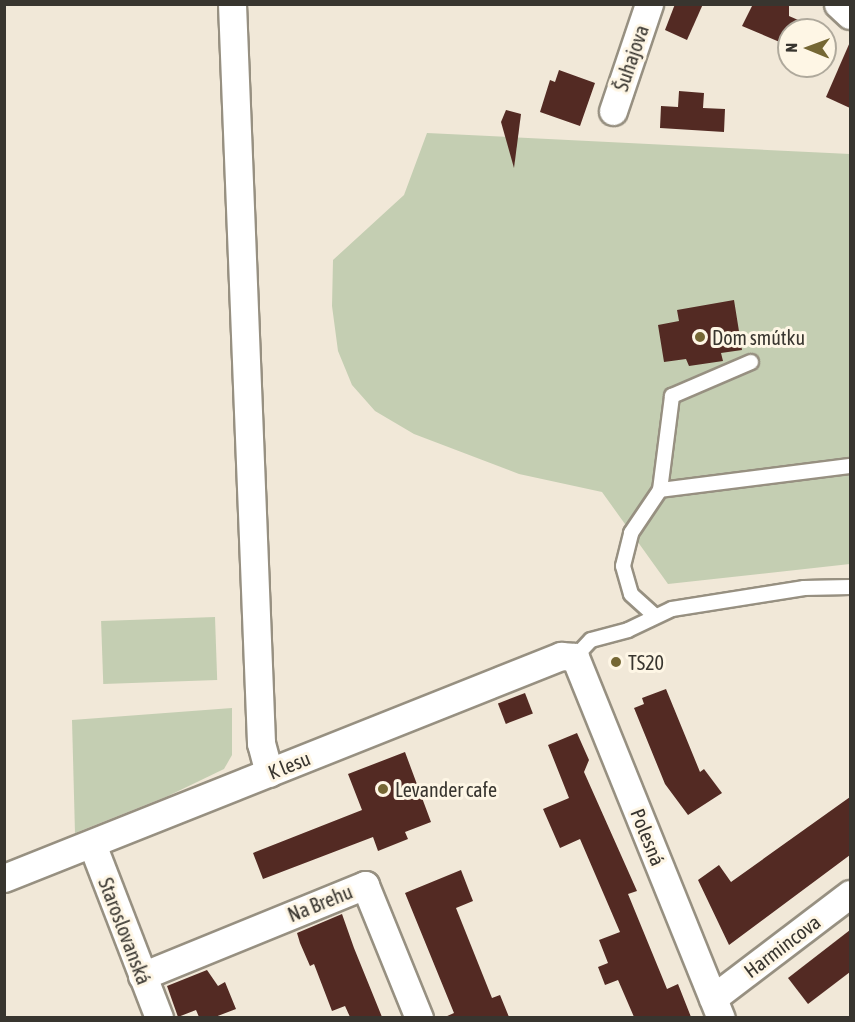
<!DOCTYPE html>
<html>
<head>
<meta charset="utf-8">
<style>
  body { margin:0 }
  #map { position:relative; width:855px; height:1022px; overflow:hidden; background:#f1e8d8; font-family:"Asap Condensed",sans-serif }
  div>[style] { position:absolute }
  .green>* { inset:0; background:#c4ceb2; transform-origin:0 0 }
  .building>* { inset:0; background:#532a23; transform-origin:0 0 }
  .roads { filter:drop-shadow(2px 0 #979081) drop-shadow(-2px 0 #979081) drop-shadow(0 2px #979081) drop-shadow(0 -2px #979081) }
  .service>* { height:14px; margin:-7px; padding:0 7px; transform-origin:7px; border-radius:7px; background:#fff }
  .minor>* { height:27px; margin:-13.5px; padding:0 13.5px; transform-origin:13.5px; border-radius:13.5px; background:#fff }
  .dots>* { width:16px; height:16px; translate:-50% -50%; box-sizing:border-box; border:3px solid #fef6e5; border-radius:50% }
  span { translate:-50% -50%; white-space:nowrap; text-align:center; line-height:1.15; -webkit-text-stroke:6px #fef6e5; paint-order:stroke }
  .street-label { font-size:20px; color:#38352f }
  .poi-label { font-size:20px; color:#38352f }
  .left { translate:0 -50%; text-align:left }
  .frame { position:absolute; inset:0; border:6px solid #38352f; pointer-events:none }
  .north { position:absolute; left:777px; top:18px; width:60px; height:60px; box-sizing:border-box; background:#fef6e5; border:2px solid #afa99c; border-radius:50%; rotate:271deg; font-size:16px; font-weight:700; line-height:24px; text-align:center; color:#38352f }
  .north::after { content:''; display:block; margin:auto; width:21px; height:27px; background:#756734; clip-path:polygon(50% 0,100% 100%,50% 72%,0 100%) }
</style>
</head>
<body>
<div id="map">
  <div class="green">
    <i style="clip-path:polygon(427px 133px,850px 154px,850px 564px,668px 584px,602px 492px,519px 474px,414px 434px,375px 411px,352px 385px,338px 351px,332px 306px,333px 260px,404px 195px)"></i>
    <i style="left:215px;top:617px;width:63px;height:114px;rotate:88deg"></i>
    <i style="clip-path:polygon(232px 708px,232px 755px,224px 769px,168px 796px,75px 833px,72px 720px)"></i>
  </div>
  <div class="building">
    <i style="clip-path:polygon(675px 4px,703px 4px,687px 40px,665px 30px)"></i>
    <i style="clip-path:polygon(753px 4px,789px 4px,789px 16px,821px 30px,789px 30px,789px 46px,742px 26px)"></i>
    <i style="clip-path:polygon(850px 42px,850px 108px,826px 97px)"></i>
    <i style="clip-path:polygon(559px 70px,595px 83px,580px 126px,540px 112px,550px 80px,555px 82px)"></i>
    <i style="clip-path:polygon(679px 91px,704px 93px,703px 108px,725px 109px,724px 132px,660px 128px,661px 106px,678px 107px)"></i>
    <i style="clip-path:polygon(506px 110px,521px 114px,514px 168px,501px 122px)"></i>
    <i style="clip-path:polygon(734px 300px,742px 350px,721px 353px,723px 361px,689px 366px,686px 359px,664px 362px,658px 325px,679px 321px,677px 310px)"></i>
    <i style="clip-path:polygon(666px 689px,700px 772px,704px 769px,722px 793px,688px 815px,665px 784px,634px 708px,644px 704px,642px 698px)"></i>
    <i style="left:525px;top:693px;width:22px;height:29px;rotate:69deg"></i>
    <i style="clip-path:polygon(577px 733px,589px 760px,584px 772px,637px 891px,628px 894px,667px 989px,678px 984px,691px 1017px,634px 1017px,618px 980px,605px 985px,598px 967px,608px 963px,599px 940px,620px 932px,580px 839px,560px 848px,543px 809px,569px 798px,548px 745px)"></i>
    <i style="clip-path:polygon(405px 752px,431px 822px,405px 832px,408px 839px,378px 851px,373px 837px,263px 879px,253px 853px,362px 810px,348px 774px)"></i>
    <i style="clip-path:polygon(850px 797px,850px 855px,729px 945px,698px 880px,719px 865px,731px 882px)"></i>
    <i style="clip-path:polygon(461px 870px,473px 901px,456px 908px,492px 998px,500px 995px,509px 1017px,445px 1017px,454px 1013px,405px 893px)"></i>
    <i style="clip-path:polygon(342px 914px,354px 948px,382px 1017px,350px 1017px,345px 1006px,332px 1011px,314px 964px,310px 966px,300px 943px,297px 933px)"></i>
    <i style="clip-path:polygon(850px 930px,850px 972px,808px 1004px,788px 978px)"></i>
    <i style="clip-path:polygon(207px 970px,218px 986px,225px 982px,236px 1009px,215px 1017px,199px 1017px,196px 1010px,178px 1017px,167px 986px)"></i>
  </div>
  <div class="roads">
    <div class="service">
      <i style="left:660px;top:490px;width:192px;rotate:-7.2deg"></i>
      <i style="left:654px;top:615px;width:31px;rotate:-138deg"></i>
      <i style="left:631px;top:594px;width:29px;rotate:-106deg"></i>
      <i style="left:623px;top:566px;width:34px;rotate:-76deg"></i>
      <i style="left:631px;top:533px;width:52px;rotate:-56deg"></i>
      <i style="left:660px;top:490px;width:95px;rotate:-82.7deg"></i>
      <i style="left:672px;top:396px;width:86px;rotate:-23.3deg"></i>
      <i style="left:575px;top:657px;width:23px;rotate:-47deg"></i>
      <i style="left:591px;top:640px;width:38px;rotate:-15deg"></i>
      <i style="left:628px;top:630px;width:49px;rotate:-25.5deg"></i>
      <i style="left:672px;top:609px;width:134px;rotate:-9deg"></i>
      <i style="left:804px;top:588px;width:46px;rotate:-1.2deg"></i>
    </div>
    <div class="minor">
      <i style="left:232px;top:4px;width:740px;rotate:87.75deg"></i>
      <i style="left:261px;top:743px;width:31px;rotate:75deg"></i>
      <i style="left:838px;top:4px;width:16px;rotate:43deg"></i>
      <i style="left:613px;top:111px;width:113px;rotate:-71.4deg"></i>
      <i style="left:92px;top:844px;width:186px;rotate:68.9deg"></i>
      <i style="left:4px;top:878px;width:600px;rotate:-21.73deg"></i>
      <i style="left:561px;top:656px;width:14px;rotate:4deg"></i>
      <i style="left:575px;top:657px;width:389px;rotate:68deg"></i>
      <i style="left:142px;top:976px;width:241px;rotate:-22.2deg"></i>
      <i style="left:365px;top:885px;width:144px;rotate:67.9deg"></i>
      <i style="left:713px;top:998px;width:172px;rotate:-37.2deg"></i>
    </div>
  </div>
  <div class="dots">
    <i style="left:700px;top:337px;background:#756734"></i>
    <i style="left:616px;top:662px;background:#756734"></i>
    <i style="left:383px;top:789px;background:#756734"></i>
  </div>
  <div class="street-label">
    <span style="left:631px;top:58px;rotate:-71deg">Šuhajova</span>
    <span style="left:289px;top:765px;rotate:-22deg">K lesu</span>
    <span style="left:648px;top:837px;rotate:68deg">Polesná</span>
    <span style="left:320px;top:903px;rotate:-22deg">Na Brehu</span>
    <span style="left:125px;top:931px;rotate:69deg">Staroslovanská</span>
    <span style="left:782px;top:946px;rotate:-37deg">Harmincova</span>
  </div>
  <div class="poi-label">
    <span class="left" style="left:712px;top:337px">Dom smútku</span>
    <span class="left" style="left:628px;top:662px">TS20</span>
    <span class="left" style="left:395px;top:789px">Levander cafe</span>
  </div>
  <div class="frame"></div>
  <div class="north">N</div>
</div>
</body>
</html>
